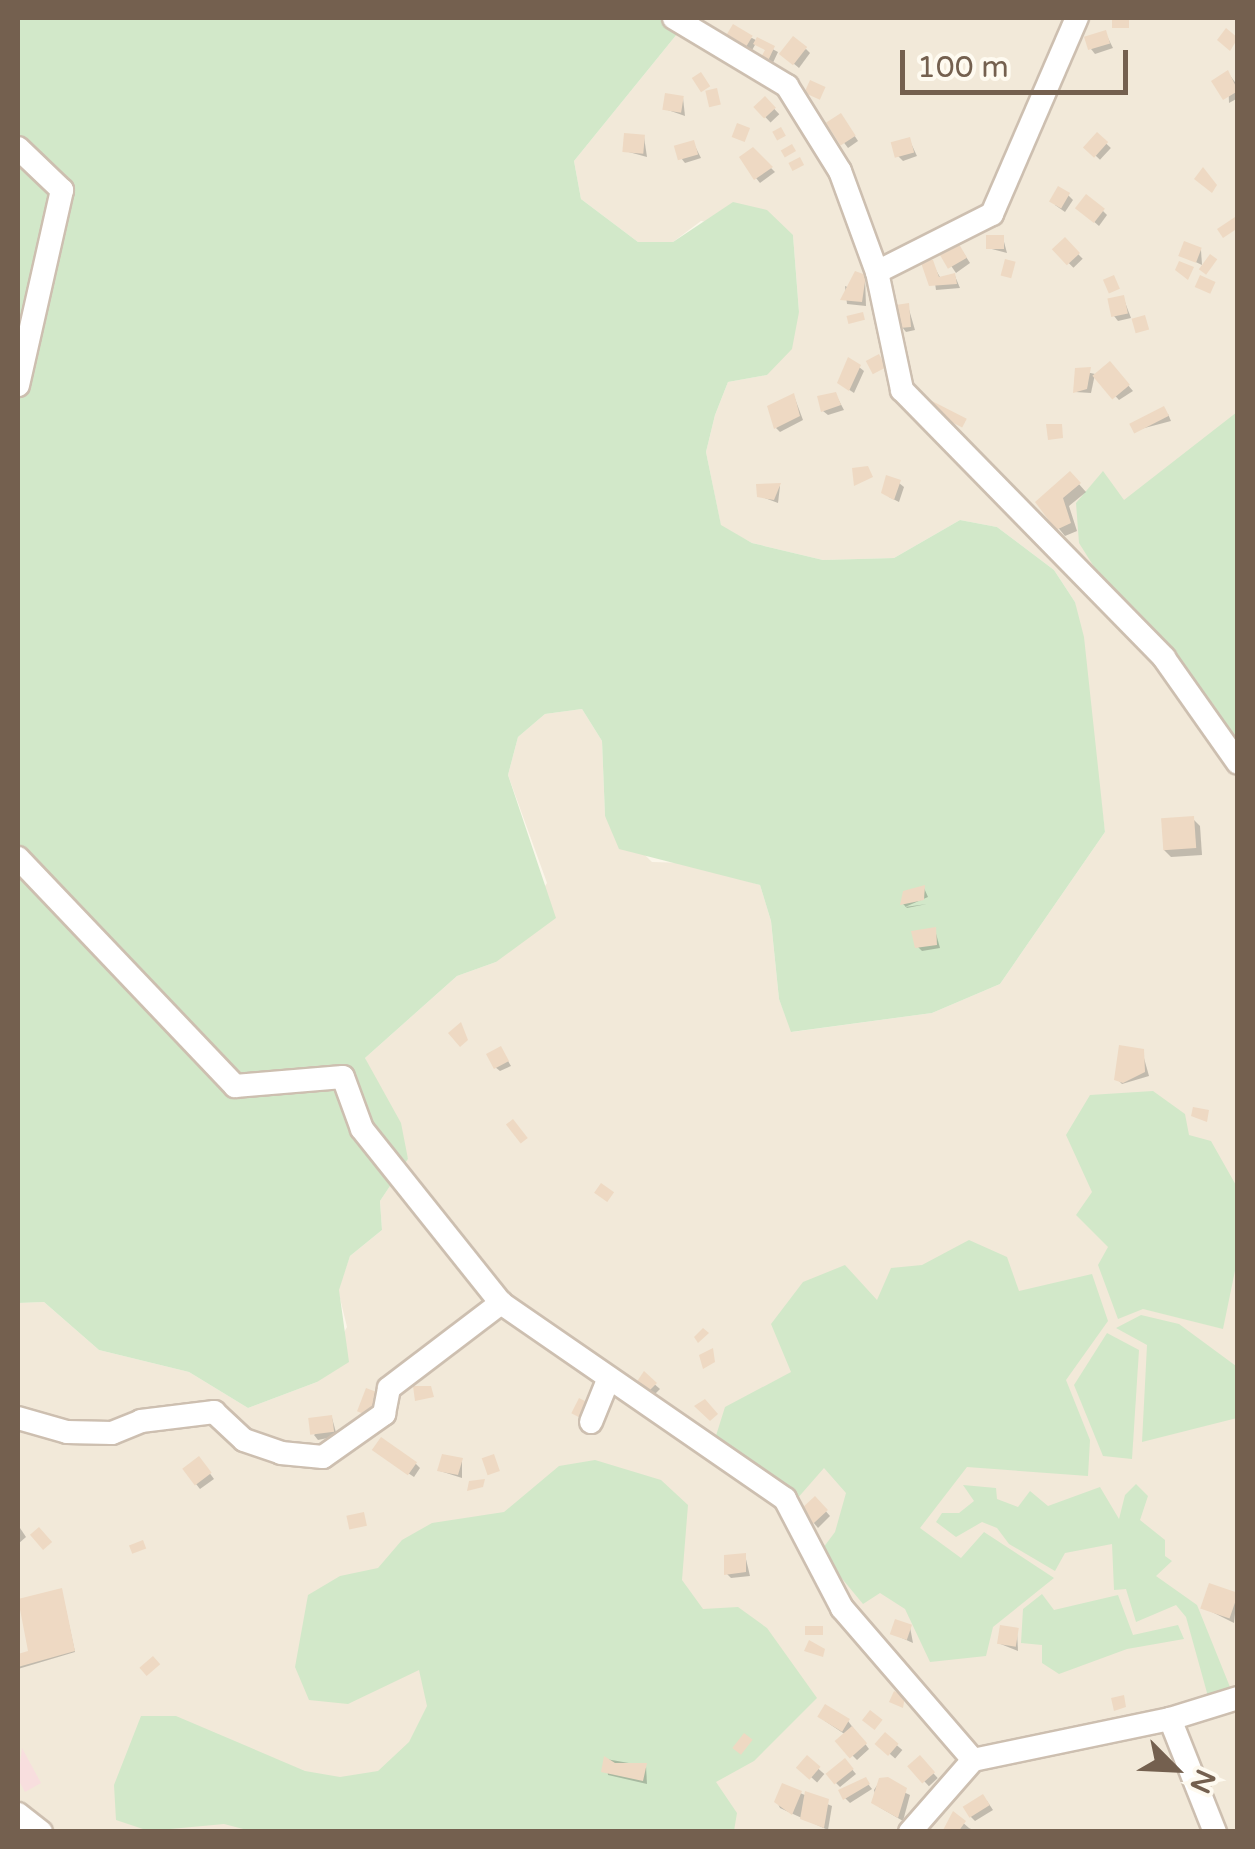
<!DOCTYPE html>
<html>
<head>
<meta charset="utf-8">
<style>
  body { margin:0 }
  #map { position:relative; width:1255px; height:1849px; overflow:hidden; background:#fbf6ea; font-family:"Varela Round",sans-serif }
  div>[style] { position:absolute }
  .residential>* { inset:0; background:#f2e9d9 }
  .medical>* { inset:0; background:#f8dede }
  .green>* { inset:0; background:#d2e8c9 }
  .shadow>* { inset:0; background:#0003; transform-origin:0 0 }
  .building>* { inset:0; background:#eed9c3; transform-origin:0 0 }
  .roads { filter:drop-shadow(2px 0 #cdbfb0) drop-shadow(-2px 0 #cdbfb0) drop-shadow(0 2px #cdbfb0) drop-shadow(0 -2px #cdbfb0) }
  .minor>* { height:22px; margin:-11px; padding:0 11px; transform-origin:11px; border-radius:11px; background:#fff }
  span { translate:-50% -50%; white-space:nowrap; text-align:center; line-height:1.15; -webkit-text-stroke:8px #fefaf0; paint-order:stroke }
  .frame { position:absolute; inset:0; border:20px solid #74604f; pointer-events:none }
  .north { position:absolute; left:1125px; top:1719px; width:100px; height:100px; -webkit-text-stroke:8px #fefaf0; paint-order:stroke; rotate:114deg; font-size:28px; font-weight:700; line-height:40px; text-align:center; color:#74604f }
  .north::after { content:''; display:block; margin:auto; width:35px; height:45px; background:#74604f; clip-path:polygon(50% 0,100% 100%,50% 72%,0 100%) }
  .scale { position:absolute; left:900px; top:50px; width:228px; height:45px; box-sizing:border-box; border:5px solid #74604f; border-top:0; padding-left:12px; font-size:30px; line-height:35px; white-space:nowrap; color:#74604f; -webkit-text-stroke:8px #fefaf0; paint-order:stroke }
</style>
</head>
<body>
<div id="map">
  <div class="residential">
    <i style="clip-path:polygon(690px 18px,1237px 18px,1237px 1831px,18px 1832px,18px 1303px,44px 1302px,99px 1350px,189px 1372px,248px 1408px,317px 1382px,347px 1327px,338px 1290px,350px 1256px,382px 1230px,380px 1201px,408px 1159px,365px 1058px,457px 976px,496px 962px,547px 883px,508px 775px,518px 737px,545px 714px,582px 709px,602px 741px,605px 816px,652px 862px,688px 863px,760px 885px,771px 921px,779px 999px,792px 1032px,932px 1013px,1000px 984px,1105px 832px,1075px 602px,1054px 570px,997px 527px,960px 520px,894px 558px,823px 560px,752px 543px,721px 526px,706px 452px,715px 415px,728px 382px,767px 375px,799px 312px,793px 235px,701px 221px,673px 242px,638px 242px,581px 199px,574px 161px)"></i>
  </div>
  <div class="medical">
    <i style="clip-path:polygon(22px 1748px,41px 1783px,25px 1792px,18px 1779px)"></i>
  </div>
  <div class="green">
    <i style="clip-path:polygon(18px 18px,690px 18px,574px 161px,581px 199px,638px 242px,673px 242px,733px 202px,767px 210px,793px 235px,799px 312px,792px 349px,767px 375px,728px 382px,715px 415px,706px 452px,721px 525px,752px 543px,823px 560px,894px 558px,960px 520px,997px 527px,1054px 570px,1075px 602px,1084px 637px,1105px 832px,1000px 984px,932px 1013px,791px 1032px,779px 999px,771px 921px,760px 885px,619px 849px,605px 816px,602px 741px,582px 709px,545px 714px,518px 737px,508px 775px,556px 918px,496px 962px,457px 976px,365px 1058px,401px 1123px,408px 1159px,380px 1201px,382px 1230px,350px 1256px,339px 1290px,349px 1362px,317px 1382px,248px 1408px,189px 1372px,99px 1350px,44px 1302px,18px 1303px)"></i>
    <i style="clip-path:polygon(1237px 412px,1237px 742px,1213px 704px,1101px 578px,1079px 543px,1076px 503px,1103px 471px,1124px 500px)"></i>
    <i style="clip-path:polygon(1153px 1091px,1185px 1114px,1189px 1135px,1211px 1141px,1237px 1187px,1237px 1261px,1223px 1329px,1143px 1309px,1118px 1319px,1098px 1265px,1108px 1247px,1076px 1215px,1092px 1192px,1066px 1135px,1090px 1095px)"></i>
    <i style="clip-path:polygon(969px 1240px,1007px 1257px,1019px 1291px,1092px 1274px,1108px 1321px,1066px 1380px,1090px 1440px,1088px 1476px,967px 1467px,920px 1528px,961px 1558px,984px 1532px,1054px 1578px,993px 1627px,986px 1656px,930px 1662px,905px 1609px,880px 1593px,863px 1604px,820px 1552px,835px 1532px,846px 1493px,824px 1468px,796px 1500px,714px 1442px,725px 1407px,791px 1372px,771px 1324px,803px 1282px,845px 1265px,877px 1300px,891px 1268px,922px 1265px)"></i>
    <i style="clip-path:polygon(1141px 1315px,1179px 1324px,1236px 1366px,1237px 1418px,1142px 1442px,1147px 1345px,1116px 1328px)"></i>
    <i style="clip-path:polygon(1107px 1333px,1139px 1350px,1132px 1459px,1103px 1456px,1074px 1385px)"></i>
    <i style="clip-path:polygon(595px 1460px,661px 1480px,688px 1505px,682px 1580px,703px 1609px,738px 1607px,767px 1628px,817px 1698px,754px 1761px,716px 1782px,737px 1813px,734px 1831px,255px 1832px,224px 1824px,149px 1831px,116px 1820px,114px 1785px,141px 1716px,176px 1716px,305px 1771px,340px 1777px,378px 1771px,409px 1742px,427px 1706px,419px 1670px,348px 1704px,309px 1700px,295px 1667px,308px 1595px,340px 1576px,378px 1568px,402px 1540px,432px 1523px,504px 1512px,559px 1466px)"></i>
    <i style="clip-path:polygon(1136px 1484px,1148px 1496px,1140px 1520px,1165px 1540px,1165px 1556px,1172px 1561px,1156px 1576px,1197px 1605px,1232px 1692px,1209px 1700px,1186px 1617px,1176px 1605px,1136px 1622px,1126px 1589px,1114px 1590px,1112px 1544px,1065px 1553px,1055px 1571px,1009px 1544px,997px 1528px,982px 1522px,956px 1537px,936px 1522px,942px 1513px,959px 1513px,974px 1501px,963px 1485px,996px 1488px,997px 1499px,1018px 1507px,1030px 1491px,1048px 1506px,1100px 1487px,1119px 1519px,1125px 1495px)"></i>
    <i style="clip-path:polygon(1042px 1594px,1054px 1610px,1118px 1595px,1133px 1635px,1178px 1625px,1184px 1639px,1127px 1649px,1059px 1674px,1042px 1663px,1042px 1645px,1021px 1643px,1023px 1609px)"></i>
  </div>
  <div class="shadow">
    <i style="clip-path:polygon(1105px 32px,1113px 48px,1095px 54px,1091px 49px)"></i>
    <i style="clip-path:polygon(752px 38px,778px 52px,771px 67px,767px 51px,756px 43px,750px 54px,731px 44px)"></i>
    <i style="clip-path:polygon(806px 49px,810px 53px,799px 68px,787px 58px)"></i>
    <i style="clip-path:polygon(1228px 73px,1238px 86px,1238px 98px,1229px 103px)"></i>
    <i style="clip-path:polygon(683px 98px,685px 116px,665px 109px)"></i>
    <i style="left:765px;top:99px;width:21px;height:12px;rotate:47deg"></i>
    <i style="clip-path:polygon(845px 121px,858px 141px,848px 148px,830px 124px)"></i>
    <i style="left:1097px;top:135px;width:19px;height:16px;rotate:43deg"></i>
    <i style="clip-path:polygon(644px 137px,647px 157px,625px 151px)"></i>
    <i style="clip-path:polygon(909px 139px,917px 156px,903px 161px,898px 156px)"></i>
    <i style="clip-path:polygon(693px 142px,701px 158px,685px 163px,681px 158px)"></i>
    <i style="clip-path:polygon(753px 150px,775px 172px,760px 183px,756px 178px)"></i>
    <i style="clip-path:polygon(1068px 195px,1073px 200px,1065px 212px,1055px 205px)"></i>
    <i style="clip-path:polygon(1078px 208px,1103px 211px,1107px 215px,1099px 226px)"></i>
    <i style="clip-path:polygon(1003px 238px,1007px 253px,988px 248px)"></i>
    <i style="left:1065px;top:241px;width:25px;height:13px;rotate:45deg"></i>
    <i style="clip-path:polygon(1201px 250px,1202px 265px,1181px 255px)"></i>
    <i style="clip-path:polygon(963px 252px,970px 263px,956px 273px,945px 257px)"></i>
    <i style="clip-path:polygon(932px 263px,941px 279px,955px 276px,960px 288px,936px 290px)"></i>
    <i style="clip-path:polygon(865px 277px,866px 306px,847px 304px,845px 286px,852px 289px)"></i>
    <i style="clip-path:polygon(1123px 297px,1131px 318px,1118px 321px,1114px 316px)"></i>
    <i style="clip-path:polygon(908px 306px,915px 330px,906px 332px,902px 327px)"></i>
    <i style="clip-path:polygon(1110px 364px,1133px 391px,1119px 400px,1097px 376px)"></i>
    <i style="clip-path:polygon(859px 367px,864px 371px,854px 393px,845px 387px)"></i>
    <i style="clip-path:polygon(1077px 370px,1095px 374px,1091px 393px,1075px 392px)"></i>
    <i style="clip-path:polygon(836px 395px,844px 410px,828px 415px,823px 411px)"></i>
    <i style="clip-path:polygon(794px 396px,803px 420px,780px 432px,776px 428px)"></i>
    <i style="clip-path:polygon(1168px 414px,1171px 421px,1137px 430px,1132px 425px)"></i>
    <i style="clip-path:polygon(1070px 474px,1086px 492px,1069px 506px,1077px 531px,1065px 536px,1038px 503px)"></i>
    <i style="clip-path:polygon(899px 483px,904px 487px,899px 502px,889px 497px)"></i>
    <i style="clip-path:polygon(780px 486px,778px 503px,759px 496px)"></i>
    <i style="clip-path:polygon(1193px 819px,1200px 826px,1202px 855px,1171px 857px,1164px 850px)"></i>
    <i style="clip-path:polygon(924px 888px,928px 897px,905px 907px,927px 904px,907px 908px,903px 904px,905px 893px)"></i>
    <i style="clip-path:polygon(935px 930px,940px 948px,922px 951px,917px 946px)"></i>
    <i style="clip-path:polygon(501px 1049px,511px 1066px,500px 1071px,495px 1067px)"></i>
    <i style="clip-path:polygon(1142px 1051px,1149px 1076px,1122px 1084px,1117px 1079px)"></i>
    <i style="clip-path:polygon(644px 1375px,660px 1389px,650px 1399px)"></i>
    <i style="clip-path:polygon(332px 1418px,337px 1436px,318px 1440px,314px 1435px)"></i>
    <i style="clip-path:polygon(381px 1455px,416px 1464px,420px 1468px,414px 1477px)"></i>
    <i style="clip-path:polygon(462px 1461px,462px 1478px,440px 1471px)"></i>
    <i style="clip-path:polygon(203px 1464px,214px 1479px,200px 1489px,196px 1484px)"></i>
    <i style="clip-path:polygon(815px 1499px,830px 1516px,818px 1528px,804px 1511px)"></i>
    <i style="clip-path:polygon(18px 1525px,26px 1537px,18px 1544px)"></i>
    <i style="clip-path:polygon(745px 1555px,750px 1576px,731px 1578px,727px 1574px)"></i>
    <i style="clip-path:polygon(62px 1592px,75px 1652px,18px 1669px,18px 1657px,30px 1653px)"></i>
    <i style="clip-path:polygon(1237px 1595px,1234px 1623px,1202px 1607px)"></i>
    <i style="clip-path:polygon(910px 1627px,913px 1643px,893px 1634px)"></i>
    <i style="clip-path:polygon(1017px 1631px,1018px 1651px,998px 1643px)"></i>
    <i style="clip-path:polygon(825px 1721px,848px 1721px,869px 1749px,857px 1760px,839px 1742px,846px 1735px)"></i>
    <i style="left:885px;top:1735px;width:23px;height:11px;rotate:41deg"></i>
    <i style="clip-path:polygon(606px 1759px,646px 1766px,647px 1784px,608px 1775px)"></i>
    <i style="left:807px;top:1759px;width:23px;height:11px;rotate:41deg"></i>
    <i style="left:920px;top:1759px;width:26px;height:12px;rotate:47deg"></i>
    <i style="clip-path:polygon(845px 1761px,856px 1774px,840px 1787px,836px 1783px)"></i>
    <i style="clip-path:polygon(865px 1780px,872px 1789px,850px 1803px,845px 1798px)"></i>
    <i style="clip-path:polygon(880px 1781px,910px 1795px,903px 1821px,879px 1807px,874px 1790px)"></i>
    <i style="clip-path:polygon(800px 1793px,832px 1806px,828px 1830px,780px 1808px,777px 1802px)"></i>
    <i style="clip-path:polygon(987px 1801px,993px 1810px,975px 1821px,970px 1816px)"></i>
    <i style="clip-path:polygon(953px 1814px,969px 1828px,977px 1832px,945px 1832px)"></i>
  </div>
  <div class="building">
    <i style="left:1112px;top:18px;width:17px;height:10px"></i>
    <i style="left:733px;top:24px;width:23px;height:18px;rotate:31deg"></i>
    <i style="clip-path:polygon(1226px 28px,1238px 38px,1230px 51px,1217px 40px)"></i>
    <i style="left:1106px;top:30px;width:14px;height:23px;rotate:73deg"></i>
    <i style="left:793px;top:36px;width:18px;height:23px;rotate:38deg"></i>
    <i style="clip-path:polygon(757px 37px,775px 46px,766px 65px,759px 61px,765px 50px,753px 44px)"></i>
    <i style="clip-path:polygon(1228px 70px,1238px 91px,1223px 100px,1211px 81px)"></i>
    <i style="left:701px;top:72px;width:17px;height:11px;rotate:57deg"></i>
    <i style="left:810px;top:80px;width:17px;height:14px;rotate:24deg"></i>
    <i style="left:717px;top:88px;width:17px;height:12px;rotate:77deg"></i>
    <i style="left:665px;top:93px;width:19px;height:17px;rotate:9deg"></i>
    <i style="left:765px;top:96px;width:16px;height:16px;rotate:47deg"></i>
    <i style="left:841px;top:113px;width:27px;height:18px;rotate:57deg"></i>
    <i style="left:737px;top:123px;width:14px;height:15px;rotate:21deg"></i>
    <i style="left:781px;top:127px;width:10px;height:10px;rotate:61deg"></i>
    <i style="left:1097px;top:132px;width:15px;height:21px;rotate:42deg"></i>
    <i style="left:624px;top:133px;width:21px;height:19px;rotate:5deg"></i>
    <i style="left:910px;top:137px;width:16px;height:20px;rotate:75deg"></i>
    <i style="left:694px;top:140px;width:15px;height:21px;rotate:74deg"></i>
    <i style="left:792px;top:144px;width:8px;height:13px;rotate:60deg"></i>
    <i style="clip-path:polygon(753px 147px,773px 167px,754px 180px,739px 157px)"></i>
    <i style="left:800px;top:157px;width:9px;height:13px;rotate:63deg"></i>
    <i style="clip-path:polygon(1203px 167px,1217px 185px,1212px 193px,1194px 179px)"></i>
    <i style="left:1058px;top:186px;width:14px;height:18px;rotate:30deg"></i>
    <i style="left:1086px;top:194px;width:24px;height:18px;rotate:38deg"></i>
    <i style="clip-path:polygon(1235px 217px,1238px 228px,1223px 238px,1217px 229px)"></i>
    <i style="left:986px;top:235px;width:18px;height:14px"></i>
    <i style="left:1065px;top:237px;width:22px;height:18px;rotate:47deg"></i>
    <i style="left:1184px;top:241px;width:19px;height:16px;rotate:21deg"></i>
    <i style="left:959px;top:244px;width:16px;height:22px;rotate:60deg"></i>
    <i style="left:1210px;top:254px;width:9px;height:19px;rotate:36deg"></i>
    <i style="left:1005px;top:259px;width:11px;height:17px;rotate:15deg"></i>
    <i style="clip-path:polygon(920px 260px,933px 260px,939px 277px,955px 273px,957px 284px,929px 286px)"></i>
    <i style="clip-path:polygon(1179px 261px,1194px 267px,1188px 280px,1175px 270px)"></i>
    <i style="clip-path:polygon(855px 271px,866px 275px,862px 302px,840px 300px)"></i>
    <i style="left:1114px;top:275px;width:15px;height:12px;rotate:67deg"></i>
    <i style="left:1200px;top:275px;width:17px;height:13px;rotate:24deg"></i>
    <i style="left:1124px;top:295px;width:19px;height:17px;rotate:78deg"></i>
    <i style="clip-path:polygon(909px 303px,911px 327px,900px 328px,896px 305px)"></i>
    <i style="left:863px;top:312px;width:8px;height:17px;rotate:76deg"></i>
    <i style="left:1145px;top:315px;width:15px;height:14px;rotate:74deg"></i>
    <i style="left:879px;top:354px;width:15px;height:15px;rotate:62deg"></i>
    <i style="clip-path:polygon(848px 357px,861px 365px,849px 391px,837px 383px)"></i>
    <i style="left:1110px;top:361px;width:31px;height:23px;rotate:50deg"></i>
    <i style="clip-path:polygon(1091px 367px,1087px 389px,1073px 393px,1075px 368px)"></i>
    <i style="clip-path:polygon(836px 392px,841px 405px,821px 412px,817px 396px)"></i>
    <i style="clip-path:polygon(794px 393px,800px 416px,774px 429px,767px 406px)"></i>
    <i style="left:932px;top:401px;width:39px;height:10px;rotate:27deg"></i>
    <i style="left:1164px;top:406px;width:11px;height:39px;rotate:63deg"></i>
    <i style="clip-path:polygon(1046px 424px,1062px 424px,1063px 438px,1048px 440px)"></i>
    <i style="clip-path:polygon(868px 466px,873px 477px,854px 486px,852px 468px)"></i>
    <i style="clip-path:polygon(1070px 471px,1081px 483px,1063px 498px,1071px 523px,1056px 530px,1035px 502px)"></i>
    <i style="clip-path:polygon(886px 475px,901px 480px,894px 500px,881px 493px)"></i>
    <i style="clip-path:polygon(781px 483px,774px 500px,757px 497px,756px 484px)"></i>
    <i style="left:1194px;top:816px;width:32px;height:33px;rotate:86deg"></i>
    <i style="clip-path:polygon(925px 885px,924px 900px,900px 905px,903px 891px)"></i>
    <i style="clip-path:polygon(936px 927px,937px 945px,915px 948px,911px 931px)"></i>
    <i style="clip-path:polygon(461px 1022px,468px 1040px,460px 1047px,448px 1033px)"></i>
    <i style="clip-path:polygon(1119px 1045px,1144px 1049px,1145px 1072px,1123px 1083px,1114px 1080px)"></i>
    <i style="left:501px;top:1046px;width:17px;height:17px;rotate:62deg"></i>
    <i style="clip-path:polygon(1193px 1107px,1209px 1110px,1207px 1122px,1191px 1116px)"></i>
    <i style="left:513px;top:1119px;width:24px;height:9px;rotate:52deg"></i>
    <i style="left:601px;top:1183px;width:16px;height:12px;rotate:35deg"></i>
    <i style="clip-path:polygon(703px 1328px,709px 1333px,698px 1343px,694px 1337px)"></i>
    <i style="clip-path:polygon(713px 1348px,715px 1362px,703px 1369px,699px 1355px)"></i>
    <i style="clip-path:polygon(644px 1371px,657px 1383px,644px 1396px,632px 1389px)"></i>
    <i style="clip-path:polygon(413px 1386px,431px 1386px,434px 1397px,415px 1401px)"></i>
    <i style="left:366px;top:1388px;width:17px;height:25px;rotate:21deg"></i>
    <i style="left:579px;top:1398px;width:11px;height:17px;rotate:27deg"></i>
    <i style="clip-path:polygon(705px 1399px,718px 1414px,710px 1421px,694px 1406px)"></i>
    <i style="left:332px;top:1415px;width:17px;height:24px;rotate:83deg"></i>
    <i style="left:381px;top:1437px;width:44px;height:16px;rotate:35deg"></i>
    <i style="clip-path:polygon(442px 1454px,463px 1458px,458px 1475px,437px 1471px)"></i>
    <i style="left:494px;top:1454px;width:18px;height:13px;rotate:71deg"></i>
    <i style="left:199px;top:1456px;width:21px;height:21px;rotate:53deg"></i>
    <i style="clip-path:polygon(485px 1479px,483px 1487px,467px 1491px,469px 1481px)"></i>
    <i style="left:815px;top:1496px;width:19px;height:21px;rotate:47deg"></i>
    <i style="left:364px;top:1512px;width:14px;height:18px;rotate:78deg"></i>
    <i style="left:39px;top:1527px;width:20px;height:12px;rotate:49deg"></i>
    <i style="left:143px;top:1540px;width:9px;height:15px;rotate:69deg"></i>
    <i style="clip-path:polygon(746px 1553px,746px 1572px,724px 1575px,724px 1555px)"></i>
    <i style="left:1209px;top:1583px;width:31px;height:27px;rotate:19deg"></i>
    <i style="clip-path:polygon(62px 1588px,75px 1651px,18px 1667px,18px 1654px,28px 1651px,18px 1599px)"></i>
    <i style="left:895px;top:1619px;width:18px;height:16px;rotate:19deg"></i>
    <i style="left:1000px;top:1625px;width:19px;height:19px;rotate:9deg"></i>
    <i style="left:805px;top:1626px;width:18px;height:9px"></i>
    <i style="clip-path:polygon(809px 1640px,825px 1649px,823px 1657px,804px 1651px)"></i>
    <i style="left:153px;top:1656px;width:11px;height:18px;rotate:49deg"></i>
    <i style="clip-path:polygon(894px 1691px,905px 1696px,903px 1708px,889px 1702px)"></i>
    <i style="clip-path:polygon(1124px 1695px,1126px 1707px,1114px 1711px,1111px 1698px)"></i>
    <i style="left:825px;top:1704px;width:29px;height:15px;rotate:31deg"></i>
    <i style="left:870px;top:1710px;width:16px;height:13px;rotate:38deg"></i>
    <i style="left:852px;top:1726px;width:23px;height:23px;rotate:49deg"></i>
    <i style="left:885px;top:1732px;width:18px;height:16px;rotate:41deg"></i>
    <i style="left:744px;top:1733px;width:11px;height:19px;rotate:38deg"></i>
    <i style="left:807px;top:1755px;width:18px;height:17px;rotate:41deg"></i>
    <i style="left:920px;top:1755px;width:23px;height:17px;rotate:49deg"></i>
    <i style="clip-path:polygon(604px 1756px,615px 1763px,647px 1763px,643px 1781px,601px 1772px)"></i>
    <i style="left:845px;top:1758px;width:14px;height:25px;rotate:51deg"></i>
    <i style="clip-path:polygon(866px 1777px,870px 1784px,843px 1800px,838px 1790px)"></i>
    <i style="clip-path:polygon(888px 1777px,907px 1788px,898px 1818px,871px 1803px,879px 1778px)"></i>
    <i style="clip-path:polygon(782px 1783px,802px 1791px,792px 1815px,774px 1802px)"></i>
    <i style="clip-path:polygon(805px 1791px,829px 1799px,824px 1828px,800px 1819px)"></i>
    <i style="left:983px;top:1794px;width:13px;height:24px;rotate:58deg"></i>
    <i style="clip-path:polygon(953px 1811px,966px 1821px,958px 1832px,942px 1832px)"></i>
  </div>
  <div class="roads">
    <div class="minor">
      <i style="left:674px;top:18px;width:132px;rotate:31deg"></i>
      <i style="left:787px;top:86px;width:100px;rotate:58.1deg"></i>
      <i style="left:840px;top:171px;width:108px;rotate:69.9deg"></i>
      <i style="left:877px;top:272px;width:121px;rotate:78deg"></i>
      <i style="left:902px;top:390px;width:375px;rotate:45.6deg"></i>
      <i style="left:1164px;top:658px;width:128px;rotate:54.8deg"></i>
      <i style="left:18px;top:148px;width:61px;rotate:43.7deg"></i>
      <i style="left:62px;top:190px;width:200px;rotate:102.7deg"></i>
      <i style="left:877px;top:272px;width:129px;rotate:-26.8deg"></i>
      <i style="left:992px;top:214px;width:214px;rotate:-66.6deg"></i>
      <i style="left:18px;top:858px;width:315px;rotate:46.4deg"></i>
      <i style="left:235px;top:1086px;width:108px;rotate:-4.8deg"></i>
      <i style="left:343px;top:1077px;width:55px;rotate:69.9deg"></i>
      <i style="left:362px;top:1129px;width:223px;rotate:51.4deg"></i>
      <i style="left:501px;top:1303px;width:345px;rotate:34.6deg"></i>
      <i style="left:785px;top:1499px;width:123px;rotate:62.4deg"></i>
      <i style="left:842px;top:1608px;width:201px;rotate:49.2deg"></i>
      <i style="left:18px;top:1418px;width:51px;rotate:15.9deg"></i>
      <i style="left:67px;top:1432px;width:45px;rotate:1.3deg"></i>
      <i style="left:112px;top:1433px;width:31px;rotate:-22deg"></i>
      <i style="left:141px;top:1421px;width:74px;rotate:-7deg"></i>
      <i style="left:214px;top:1412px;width:41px;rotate:43deg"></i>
      <i style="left:244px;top:1440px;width:39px;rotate:19deg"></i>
      <i style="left:281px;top:1453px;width:42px;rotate:5.4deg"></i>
      <i style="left:323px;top:1457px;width:75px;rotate:-35.2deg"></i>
      <i style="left:384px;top:1414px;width:26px;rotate:-79deg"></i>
      <i style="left:389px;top:1388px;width:141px;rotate:-37.2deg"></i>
      <i style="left:591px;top:1422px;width:45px;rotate:-68deg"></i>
      <i style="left:1170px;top:1719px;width:122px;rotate:68.3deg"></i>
      <i style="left:18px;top:1814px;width:29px;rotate:38deg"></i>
      <i style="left:910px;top:1832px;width:96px;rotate:-48.8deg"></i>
      <i style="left:973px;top:1760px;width:201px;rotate:-11.8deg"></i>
      <i style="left:1170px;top:1719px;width:71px;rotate:-17.2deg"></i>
    </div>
  </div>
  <div class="frame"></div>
  <div class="north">N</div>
  <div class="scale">100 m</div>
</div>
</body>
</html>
